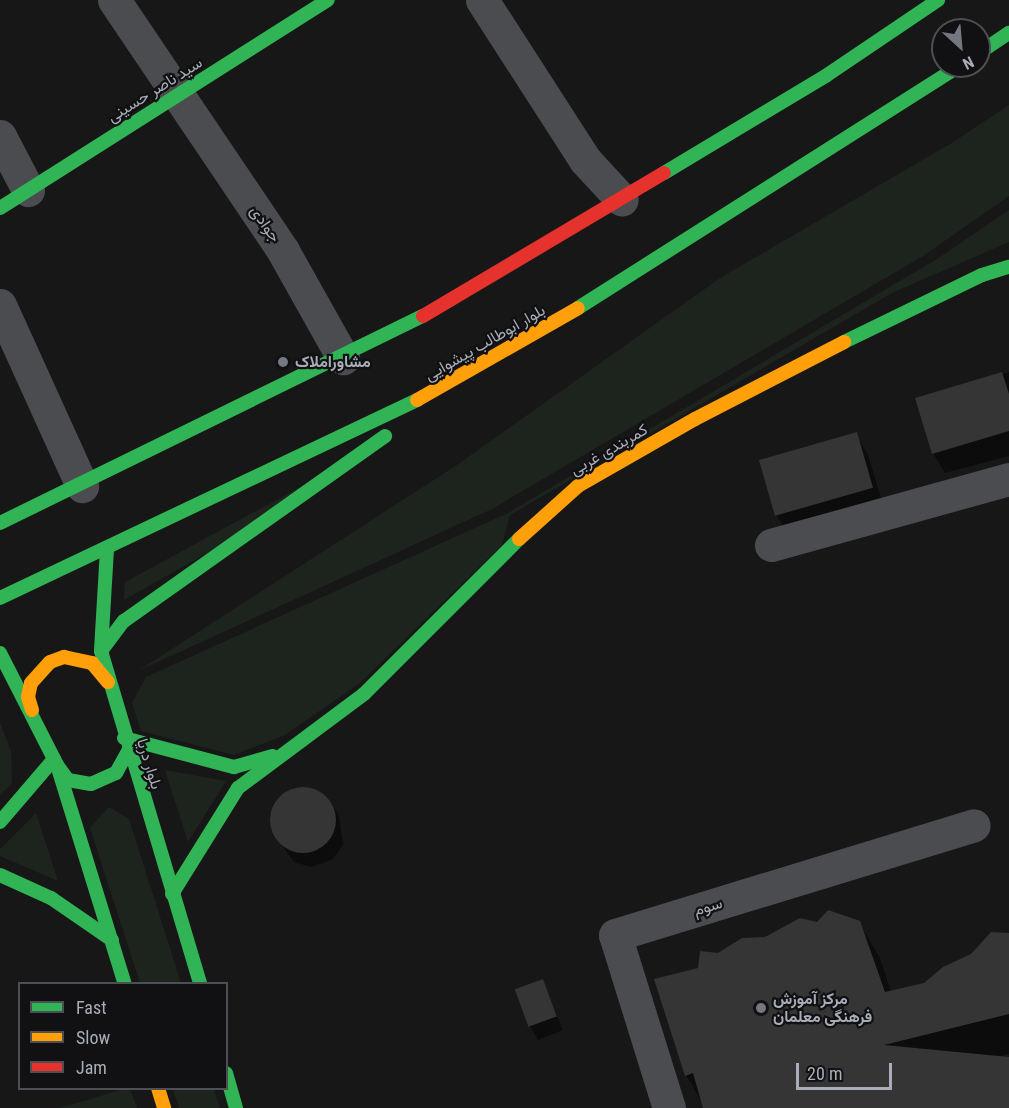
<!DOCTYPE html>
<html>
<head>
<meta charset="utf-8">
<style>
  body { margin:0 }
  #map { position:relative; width:1009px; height:1108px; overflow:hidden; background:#171717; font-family:"Roboto Condensed",Vazirmatn,sans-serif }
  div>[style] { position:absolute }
  .green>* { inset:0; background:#1d241e }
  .shadow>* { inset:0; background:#0007 }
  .building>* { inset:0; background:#353536; transform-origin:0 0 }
  .round { border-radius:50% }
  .street>* { height:33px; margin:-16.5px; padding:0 16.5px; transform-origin:16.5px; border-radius:16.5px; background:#4b4c50 }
  .fast>* { height:14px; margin:-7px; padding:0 7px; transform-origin:7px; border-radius:7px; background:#30b455 }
  .slow>* { height:14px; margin:-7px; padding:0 7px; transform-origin:7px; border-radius:7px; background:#ff9f0a }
  .jam>* { height:14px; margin:-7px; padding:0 7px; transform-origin:7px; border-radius:7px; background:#e5322d }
  .dots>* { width:16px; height:16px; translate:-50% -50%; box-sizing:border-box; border:3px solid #111113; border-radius:50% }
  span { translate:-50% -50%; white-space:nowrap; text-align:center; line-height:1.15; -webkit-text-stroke:4.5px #111113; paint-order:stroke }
  .street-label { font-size:16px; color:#a8adb8 }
  .poi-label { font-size:16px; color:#a8adb8; font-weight:700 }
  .left { translate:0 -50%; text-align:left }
  .legend { position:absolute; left:18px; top:982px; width:210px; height:108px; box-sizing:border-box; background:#111113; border:2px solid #4d4f55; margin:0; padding:8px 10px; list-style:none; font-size:18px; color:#a8adb8 }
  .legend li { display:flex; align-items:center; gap:12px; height:30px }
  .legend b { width:30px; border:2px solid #4d4f55 }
  .north { position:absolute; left:931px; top:18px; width:60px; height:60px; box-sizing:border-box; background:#111113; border:2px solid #4d4f55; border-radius:50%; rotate:154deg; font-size:16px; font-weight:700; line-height:24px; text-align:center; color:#a8adb8 }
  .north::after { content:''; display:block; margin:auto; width:21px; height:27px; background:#757880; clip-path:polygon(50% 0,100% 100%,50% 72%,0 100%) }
  .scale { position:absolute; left:796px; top:1063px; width:96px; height:27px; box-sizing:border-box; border:3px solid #a8adb8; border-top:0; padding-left:8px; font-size:18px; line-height:21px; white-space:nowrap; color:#a8adb8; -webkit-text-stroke:4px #111113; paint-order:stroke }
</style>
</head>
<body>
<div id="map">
  <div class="green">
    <i style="clip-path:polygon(1009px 105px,1009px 196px,923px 256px,492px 509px,138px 671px,457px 465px,720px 278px,950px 144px)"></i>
    <i style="clip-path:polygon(1009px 210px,1009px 242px,892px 293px,510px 515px,502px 545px,360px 683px,285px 735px,234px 755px,141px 731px,132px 703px,146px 677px,508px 513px,937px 259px)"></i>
    <i style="clip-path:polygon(317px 478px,317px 491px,124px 600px,125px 582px)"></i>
    <i style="clip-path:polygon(0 723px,11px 751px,12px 783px,0 795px)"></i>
    <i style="clip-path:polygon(165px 770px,226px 781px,188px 842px)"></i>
    <i style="clip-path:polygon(109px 807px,129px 819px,181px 983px,140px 983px,90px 828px)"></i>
    <i style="clip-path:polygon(36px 813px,58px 881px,0 856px,0 849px)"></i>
    <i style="clip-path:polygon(127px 1088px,130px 1089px,137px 1108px,60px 1108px)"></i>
    <i style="clip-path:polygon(173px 1089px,214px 1089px,220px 1108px,179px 1108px)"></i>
  </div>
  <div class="shadow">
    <i style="clip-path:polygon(1009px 372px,1009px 456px,945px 473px,933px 453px,917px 399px)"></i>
    <i style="clip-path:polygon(856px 434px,868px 455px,884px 508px,789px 536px,777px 516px)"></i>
    <i style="clip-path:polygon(296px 788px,312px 789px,331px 802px,339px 816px,343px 845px,332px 860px,311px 867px,294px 862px,276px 837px,271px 816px,286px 793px)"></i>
    <i style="clip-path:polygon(859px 923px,880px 958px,891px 992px,925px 985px,1009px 934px,1009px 1054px,997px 1057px,1009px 1059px,1009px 1108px,705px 1108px,686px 1075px,700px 969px,718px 955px,766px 938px,818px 924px)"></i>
    <i style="clip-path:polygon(542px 981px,563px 1030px,538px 1040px,530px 1026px)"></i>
  </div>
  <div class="building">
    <i style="clip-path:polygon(1002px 372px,1009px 394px,1009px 431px,932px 454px,915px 398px)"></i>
    <i style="left:857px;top:432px;width:58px;height:102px;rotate:74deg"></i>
    <i class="round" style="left:270px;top:787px;width:66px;height:66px"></i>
    <i style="clip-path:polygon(828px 910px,860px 921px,885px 992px,924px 983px,943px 967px,971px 954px,991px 932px,1009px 933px,1009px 1014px,884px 1045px,1009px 1057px,1009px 1108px,703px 1108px,693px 1073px,685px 1076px,654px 979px,698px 968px,700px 951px,718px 953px,742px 938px,765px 937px,800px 918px,817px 922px)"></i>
    <i style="left:543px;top:979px;width:40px;height:30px;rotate:70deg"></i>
  </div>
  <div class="street">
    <i style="left:114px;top:0;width:303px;rotate:56deg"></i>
    <i style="left:283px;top:251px;width:123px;rotate:60.7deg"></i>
    <i style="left:482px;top:0;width:190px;rotate:57.2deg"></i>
    <i style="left:585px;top:160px;width:54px;rotate:47.2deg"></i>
    <i style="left:0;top:136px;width:61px;rotate:62.6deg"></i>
    <i style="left:0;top:305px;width:199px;rotate:65.6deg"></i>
    <i style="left:771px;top:545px;width:247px;rotate:-15.5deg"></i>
    <i style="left:669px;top:1108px;width:181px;rotate:-107.3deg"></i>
    <i style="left:615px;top:935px;width:375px;rotate:-17deg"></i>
  </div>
  <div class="fast">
    <i style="left:979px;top:53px;width:36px;rotate:-34deg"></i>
    <i style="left:664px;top:173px;width:190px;rotate:-31deg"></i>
    <i style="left:827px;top:75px;width:134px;rotate:-34deg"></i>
    <i style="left:0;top:208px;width:388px;rotate:-32.4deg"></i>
    <i style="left:578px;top:308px;width:451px;rotate:-32.4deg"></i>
    <i style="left:844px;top:342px;width:153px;rotate:-25.9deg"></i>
    <i style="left:982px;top:275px;width:28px;rotate:-17deg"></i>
    <i style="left:0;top:523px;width:471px;rotate:-26.1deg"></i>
    <i style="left:107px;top:549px;width:102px;rotate:93.4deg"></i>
    <i style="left:101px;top:651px;width:347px;rotate:73.4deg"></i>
    <i style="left:0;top:598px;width:462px;rotate:-25.4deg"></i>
    <i style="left:101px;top:651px;width:38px;rotate:-53deg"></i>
    <i style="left:124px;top:621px;width:320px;rotate:-35.3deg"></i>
    <i style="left:0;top:653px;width:126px;rotate:63deg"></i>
    <i style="left:57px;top:765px;width:229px;rotate:72.8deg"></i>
    <i style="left:124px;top:738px;width:114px;rotate:14.8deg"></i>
    <i style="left:234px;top:767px;width:40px;rotate:-16deg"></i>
    <i style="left:57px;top:765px;width:19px;rotate:54deg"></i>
    <i style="left:68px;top:780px;width:23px;rotate:10deg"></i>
    <i style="left:91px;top:784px;width:27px;rotate:-24deg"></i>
    <i style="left:116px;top:773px;width:25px;rotate:-61deg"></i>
    <i style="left:0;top:822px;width:83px;rotate:-49.4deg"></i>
    <i style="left:0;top:875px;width:56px;rotate:24.3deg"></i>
    <i style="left:51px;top:898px;width:74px;rotate:34.5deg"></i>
    <i style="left:172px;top:894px;width:125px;rotate:-58.1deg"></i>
    <i style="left:238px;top:788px;width:157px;rotate:-36.7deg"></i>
    <i style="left:364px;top:694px;width:219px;rotate:-45deg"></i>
    <i style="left:226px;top:1073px;width:36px;rotate:74deg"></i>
  </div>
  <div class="slow">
    <i style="left:417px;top:400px;width:185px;rotate:-29.7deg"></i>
    <i style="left:519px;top:539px;width:79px;rotate:-41.9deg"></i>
    <i style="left:578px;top:486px;width:135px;rotate:-29.8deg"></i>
    <i style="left:695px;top:419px;width:168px;rotate:-27.3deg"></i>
    <i style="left:32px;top:710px;width:14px;rotate:-107deg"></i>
    <i style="left:28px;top:697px;width:14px;rotate:-78deg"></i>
    <i style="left:31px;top:683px;width:28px;rotate:-48deg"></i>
    <i style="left:50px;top:662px;width:15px;rotate:-20deg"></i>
    <i style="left:64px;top:657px;width:29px;rotate:12deg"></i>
    <i style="left:92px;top:663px;width:25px;rotate:50deg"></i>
    <i style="left:158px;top:1088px;width:21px;rotate:73deg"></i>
  </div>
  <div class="jam">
    <i style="left:423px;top:316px;width:280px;rotate:-30.7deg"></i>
  </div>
  <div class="dots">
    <i style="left:283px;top:362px;background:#757880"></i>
    <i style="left:761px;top:1008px;background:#757880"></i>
  </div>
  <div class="street-label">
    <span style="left:155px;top:90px;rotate:-32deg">سید ناصر حسینی</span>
    <span style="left:265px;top:224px;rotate:55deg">جوادی</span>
    <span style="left:485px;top:343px;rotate:-30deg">بلوار ابوطالب پیشوایی</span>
    <span style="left:609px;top:450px;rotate:-30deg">کمربندی غربی</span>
    <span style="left:149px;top:764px;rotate:73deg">بلوار دریا</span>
    <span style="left:708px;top:907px;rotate:-17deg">سوم</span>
  </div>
  <div class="poi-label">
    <span class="left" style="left:295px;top:362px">مشاوراملاک</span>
    <span class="left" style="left:773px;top:1008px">مرکز آموزش<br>فرهنگی معلمان</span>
  </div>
  <ul class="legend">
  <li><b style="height:8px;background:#30b455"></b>Fast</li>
  <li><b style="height:8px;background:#ff9f0a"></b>Slow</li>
  <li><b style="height:8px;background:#e5322d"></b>Jam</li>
  </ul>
  <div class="north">N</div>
  <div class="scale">20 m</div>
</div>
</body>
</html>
